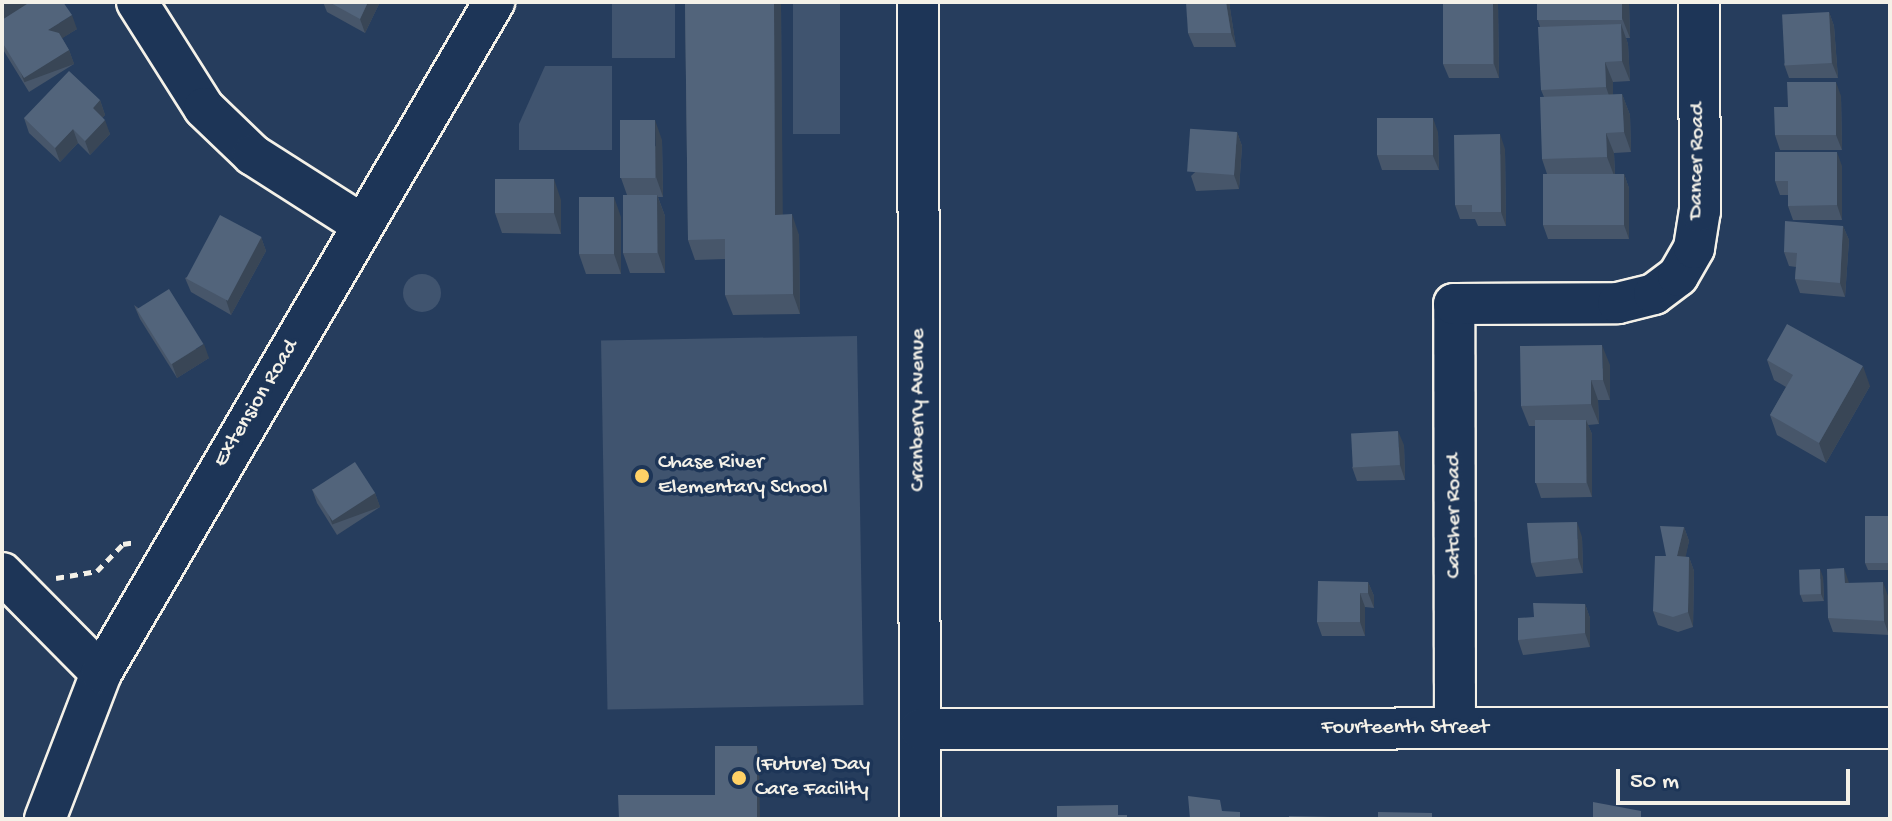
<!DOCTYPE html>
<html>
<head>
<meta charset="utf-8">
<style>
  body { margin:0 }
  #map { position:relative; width:1892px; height:821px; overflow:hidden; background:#263d5d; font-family:"Gochi Hand",sans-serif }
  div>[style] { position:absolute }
  .green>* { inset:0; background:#40546f; transform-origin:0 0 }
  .round { border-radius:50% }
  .path>* { height:5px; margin-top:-2.5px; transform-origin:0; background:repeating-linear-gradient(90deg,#f4f1e8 0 8px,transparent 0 14px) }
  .roads { filter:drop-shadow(2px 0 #f4f1e8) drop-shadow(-2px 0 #f4f1e8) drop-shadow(0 2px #f4f1e8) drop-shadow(0 -2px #f4f1e8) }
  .minor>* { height:40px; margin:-20px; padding:0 20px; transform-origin:20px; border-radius:20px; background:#1d3557 }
  .wall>* { inset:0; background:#47566a }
  .shaded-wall>* { inset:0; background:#394656; transform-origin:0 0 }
  .building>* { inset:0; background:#52647b; transform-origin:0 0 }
  .dots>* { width:22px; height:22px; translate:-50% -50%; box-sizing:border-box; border:4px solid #1d3557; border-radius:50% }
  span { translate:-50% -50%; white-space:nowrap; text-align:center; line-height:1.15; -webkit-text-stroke:7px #1d3557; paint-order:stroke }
  .street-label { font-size:22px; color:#f4f1e8 }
  .poi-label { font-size:22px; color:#f4f1e8 }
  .left { translate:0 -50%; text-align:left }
  .frame { position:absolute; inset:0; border:4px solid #f4f1e8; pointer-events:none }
  .scale { position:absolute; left:1616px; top:769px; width:234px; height:36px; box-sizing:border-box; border:4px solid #f4f1e8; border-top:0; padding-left:10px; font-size:24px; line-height:28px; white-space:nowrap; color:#f4f1e8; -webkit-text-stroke:6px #1d3557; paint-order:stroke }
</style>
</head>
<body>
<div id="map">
  <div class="green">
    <i style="left:612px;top:2px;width:63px;height:56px"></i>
    <i style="left:793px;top:2px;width:47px;height:132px"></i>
    <i style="clip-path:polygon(545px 66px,612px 66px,612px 150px,519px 150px,519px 124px)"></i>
    <i class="round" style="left:403px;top:274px;width:38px;height:38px"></i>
    <i style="left:857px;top:336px;width:369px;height:256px;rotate:89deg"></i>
  </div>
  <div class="path">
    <i style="left:56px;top:578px;width:42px;rotate:-9.7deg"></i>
    <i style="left:97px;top:571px;width:37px;rotate:-46deg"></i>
    <i style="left:123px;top:544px;width:13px;rotate:-9deg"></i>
  </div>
  <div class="roads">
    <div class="minor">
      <i style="left:137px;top:2px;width:125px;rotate:57.7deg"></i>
      <i style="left:204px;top:108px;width:68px;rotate:43.8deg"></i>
      <i style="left:253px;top:155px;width:130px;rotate:32.5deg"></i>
      <i style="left:918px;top:2px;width:817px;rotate:89.86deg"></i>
      <i style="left:2px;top:573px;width:141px;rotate:45.3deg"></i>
      <i style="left:1455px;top:728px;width:424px;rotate:-90.1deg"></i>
      <i style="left:1454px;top:304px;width:164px;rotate:-0.3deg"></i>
      <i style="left:1618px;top:303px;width:37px;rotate:-14deg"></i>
      <i style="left:1654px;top:294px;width:30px;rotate:-37deg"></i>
      <i style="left:1678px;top:276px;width:32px;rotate:-60deg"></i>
      <i style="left:1694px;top:248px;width:37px;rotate:-81deg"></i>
      <i style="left:1700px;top:211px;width:209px;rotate:-90.3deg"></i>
      <i style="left:920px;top:729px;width:970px;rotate:-0.06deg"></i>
      <i style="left:45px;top:819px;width:156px;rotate:-69deg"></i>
      <i style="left:101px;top:673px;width:778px;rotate:-59.64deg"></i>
    </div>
  </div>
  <div class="wall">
    <i style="clip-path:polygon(2px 2px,77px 29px,62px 38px,69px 50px,74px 64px,29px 92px,2px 48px)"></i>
    <i style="clip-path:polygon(323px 2px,380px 2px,365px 33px,327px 12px)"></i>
    <i style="clip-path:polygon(685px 2px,781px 2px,782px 215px,799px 235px,800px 314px,733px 315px,725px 295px,725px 259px,695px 260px,688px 240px)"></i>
    <i style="clip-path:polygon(1229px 2px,1236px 47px,1194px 47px,1188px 33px)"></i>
    <i style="clip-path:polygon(1498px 2px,1499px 78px,1449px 78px,1443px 64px)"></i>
    <i style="clip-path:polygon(1629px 2px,1630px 38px,1626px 38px,1628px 44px,1630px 81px,1613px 82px,1613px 95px,1622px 94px,1630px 115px,1631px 152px,1614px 153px,1615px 174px,1624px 174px,1629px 188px,1629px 239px,1548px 239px,1543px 225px,1547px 174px,1542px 159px,1544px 97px,1541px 90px,1540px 27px,1538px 20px)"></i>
    <i style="clip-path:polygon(1829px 12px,1834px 26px,1838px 78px,1789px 78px,1784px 64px)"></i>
    <i style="clip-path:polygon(1841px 96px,1842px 150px,1780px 150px,1775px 135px,1788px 107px)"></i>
    <i style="clip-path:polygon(100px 100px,105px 115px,102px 118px,110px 134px,90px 155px,78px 143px,60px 162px,29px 133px,24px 118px)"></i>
    <i style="clip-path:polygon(1237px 132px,1242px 146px,1239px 189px,1196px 191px,1191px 176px)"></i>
    <i style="clip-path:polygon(1438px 132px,1439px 170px,1382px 170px,1377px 155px)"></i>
    <i style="clip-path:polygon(662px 140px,663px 197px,658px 197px,665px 216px,665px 273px,630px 273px,623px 253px,627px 195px,621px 178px)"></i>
    <i style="clip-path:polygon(1505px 149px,1506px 226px,1478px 226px,1475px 219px,1460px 219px,1455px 205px)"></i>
    <i style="clip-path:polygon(1842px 166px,1842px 220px,1793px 220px,1788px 206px,1788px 195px,1780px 195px,1775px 181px)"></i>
    <i style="clip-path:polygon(561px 200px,561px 234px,502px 233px,495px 213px)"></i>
    <i style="clip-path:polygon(621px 217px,621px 274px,586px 274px,579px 254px)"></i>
    <i style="clip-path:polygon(1843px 226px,1849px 240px,1845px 297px,1800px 293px,1795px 279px,1796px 267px,1789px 266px,1784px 252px)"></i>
    <i style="clip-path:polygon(261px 237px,266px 251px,231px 315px,191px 292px,185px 278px)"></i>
    <i style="clip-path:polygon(134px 305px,209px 358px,177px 378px,140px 319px)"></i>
    <i style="clip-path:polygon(1767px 360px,1870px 386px,1826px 463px,1777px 435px,1770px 415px,1786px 387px,1774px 380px)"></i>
    <i style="clip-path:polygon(1610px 365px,1610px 400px,1598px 400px,1599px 424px,1588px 425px,1592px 434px,1592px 497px,1541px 498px,1536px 483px,1535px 426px,1529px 426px,1521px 406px)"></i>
    <i style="clip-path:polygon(1404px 445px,1405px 480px,1357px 481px,1352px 467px)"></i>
    <i style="clip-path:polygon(312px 489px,375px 493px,380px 507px,337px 535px,317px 503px)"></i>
    <i style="clip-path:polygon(1890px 516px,1890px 570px,1868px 570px,1865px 563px)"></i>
    <i style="clip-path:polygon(1684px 527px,1689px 541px,1685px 557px,1689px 557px,1694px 571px,1693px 627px,1678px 632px,1658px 625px,1653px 611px,1666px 556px)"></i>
    <i style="clip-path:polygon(1582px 537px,1583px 573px,1536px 577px,1531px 563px)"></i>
    <i style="clip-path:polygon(1823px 577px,1824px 601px,1803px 602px,1800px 594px)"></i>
    <i style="clip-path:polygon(1368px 582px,1374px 596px,1374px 608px,1365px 607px,1365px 636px,1322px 636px,1317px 622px)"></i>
    <i style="clip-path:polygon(1849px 583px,1888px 596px,1889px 635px,1833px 632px,1828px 618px)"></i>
    <i style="clip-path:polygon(1585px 604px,1590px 618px,1590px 647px,1523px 655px,1518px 640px,1534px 617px)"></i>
  </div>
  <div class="shaded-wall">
    <i style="clip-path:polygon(3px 2px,32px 2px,2px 20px,2px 3px)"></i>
    <i style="clip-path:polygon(368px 2px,380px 2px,365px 33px,360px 19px)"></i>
    <i style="clip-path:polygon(774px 2px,781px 2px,783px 235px,775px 215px)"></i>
    <i style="clip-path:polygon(1226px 2px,1229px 2px,1236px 47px,1231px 33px)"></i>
    <i style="clip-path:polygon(1493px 2px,1498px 2px,1499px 78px,1494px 64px)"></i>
    <i style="clip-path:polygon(1622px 2px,1629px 2px,1630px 38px,1622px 18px)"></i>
    <i style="clip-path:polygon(1829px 12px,1834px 26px,1838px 78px,1832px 63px)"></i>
    <i style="clip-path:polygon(72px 15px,77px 29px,53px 44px,48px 30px)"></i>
    <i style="clip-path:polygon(1621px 24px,1628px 44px,1630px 81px,1622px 61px)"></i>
    <i style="left:69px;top:50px;width:15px;height:53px;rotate:70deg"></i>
    <i style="clip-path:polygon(1605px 62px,1613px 82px,1613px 107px,1606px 87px)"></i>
    <i style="clip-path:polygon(1836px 82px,1841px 96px,1842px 150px,1836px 135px)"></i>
    <i style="clip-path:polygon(1622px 94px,1630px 115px,1631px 152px,1624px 132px)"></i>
    <i style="clip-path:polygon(100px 100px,105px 115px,98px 123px,93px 108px)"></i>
    <i style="clip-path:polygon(1433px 118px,1438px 132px,1439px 170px,1433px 156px)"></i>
    <i style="clip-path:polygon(105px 120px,110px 134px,90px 155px,85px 141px)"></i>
    <i style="clip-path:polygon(655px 120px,662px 140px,663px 197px,656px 177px)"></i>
    <i style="clip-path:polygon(73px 129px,78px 143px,60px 162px,55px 148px)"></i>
    <i style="clip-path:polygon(1237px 132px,1242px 146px,1239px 189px,1234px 175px)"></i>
    <i style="clip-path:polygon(1606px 133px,1614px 153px,1615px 178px,1607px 157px)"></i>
    <i style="clip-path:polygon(1500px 134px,1505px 149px,1506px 226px,1501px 212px)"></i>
    <i style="clip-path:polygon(1837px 152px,1842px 166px,1842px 220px,1837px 205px)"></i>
    <i style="clip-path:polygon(1624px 174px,1629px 188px,1629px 239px,1624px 225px)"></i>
    <i style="clip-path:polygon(554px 179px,561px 200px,561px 234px,554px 213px)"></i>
    <i style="clip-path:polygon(657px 195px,665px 216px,665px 273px,658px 253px)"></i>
    <i style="clip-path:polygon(614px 197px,621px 217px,621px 274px,614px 254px)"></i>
    <i style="clip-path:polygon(792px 214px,799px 235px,800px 314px,793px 294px)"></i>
    <i style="clip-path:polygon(1843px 226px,1849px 240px,1845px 297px,1840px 283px)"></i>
    <i style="clip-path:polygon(261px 237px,266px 251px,231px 315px,226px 300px)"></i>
    <i style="clip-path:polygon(204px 344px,209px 358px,177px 378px,172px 364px)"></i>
    <i style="clip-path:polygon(1602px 345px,1610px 365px,1610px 400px,1603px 380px)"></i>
    <i style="clip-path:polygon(1863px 366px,1870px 386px,1826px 463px,1819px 443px)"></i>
    <i style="clip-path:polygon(1591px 380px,1598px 400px,1599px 424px,1591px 404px)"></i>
    <i style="clip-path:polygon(1586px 420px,1592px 434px,1592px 497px,1587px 483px)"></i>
    <i style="clip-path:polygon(1398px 431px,1404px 445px,1405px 480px,1400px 465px)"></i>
    <i style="left:375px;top:493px;width:15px;height:51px;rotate:70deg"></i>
    <i style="clip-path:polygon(1577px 522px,1582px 537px,1583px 573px,1578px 558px)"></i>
    <i style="clip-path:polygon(1684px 527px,1689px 541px,1683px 570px,1677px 556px)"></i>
    <i style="clip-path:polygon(1689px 557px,1694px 571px,1693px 627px,1688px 612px)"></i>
    <i style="clip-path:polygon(1844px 568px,1849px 583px,1845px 583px)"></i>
    <i style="clip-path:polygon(1820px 569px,1823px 577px,1824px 601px,1821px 594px)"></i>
    <i style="clip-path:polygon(1368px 582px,1374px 596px,1374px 608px,1368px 593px)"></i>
    <i style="clip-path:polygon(1883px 582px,1888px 596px,1889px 635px,1884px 621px)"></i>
    <i style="clip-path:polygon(1360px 593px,1365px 607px,1365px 636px,1360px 622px)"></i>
    <i style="clip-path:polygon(1585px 604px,1590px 618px,1590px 647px,1585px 633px)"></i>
    <i style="clip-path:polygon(757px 746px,759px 753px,760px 819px,757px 819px)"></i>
  </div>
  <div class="building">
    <i style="clip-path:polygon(30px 2px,63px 2px,72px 15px,48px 30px,59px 33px,69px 50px,24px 78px,2px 42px,2px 20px)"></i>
    <i style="clip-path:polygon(329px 2px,368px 2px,360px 19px)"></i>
    <i style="clip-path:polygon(685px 2px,774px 2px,775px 215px,792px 214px,793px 294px,725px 295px,725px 239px,688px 240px)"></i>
    <i style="clip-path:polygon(1186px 2px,1226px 2px,1231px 33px,1188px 33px)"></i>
    <i style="left:1443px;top:2px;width:50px;height:62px"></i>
    <i style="left:1537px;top:2px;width:85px;height:18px"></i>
    <i style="left:1829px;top:12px;width:51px;height:47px;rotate:87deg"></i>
    <i style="clip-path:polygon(1621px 24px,1622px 61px,1605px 62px,1606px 87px,1541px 90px,1538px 27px)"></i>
    <i style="clip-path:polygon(69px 71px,100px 100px,93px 108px,105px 120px,85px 141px,73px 129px,55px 148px,24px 118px)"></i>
    <i style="clip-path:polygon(1787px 82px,1836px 82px,1836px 135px,1775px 135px,1774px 107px,1788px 107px)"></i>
    <i style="clip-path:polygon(1622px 94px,1624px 132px,1606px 133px,1607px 157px,1542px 159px,1540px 97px)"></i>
    <i style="left:1377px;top:118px;width:56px;height:37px"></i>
    <i style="left:620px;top:120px;width:35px;height:58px"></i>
    <i style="left:1237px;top:132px;width:43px;height:47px;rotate:94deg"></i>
    <i style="clip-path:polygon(1500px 134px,1501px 212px,1472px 212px,1472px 205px,1455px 205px,1454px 135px)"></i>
    <i style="clip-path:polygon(1775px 152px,1837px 152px,1837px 205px,1788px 206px,1788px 181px,1775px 181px)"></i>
    <i style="left:1543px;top:174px;width:81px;height:51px"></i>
    <i style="left:495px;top:179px;width:59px;height:34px"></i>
    <i style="left:623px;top:195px;width:34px;height:58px"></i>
    <i style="left:579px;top:197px;width:35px;height:57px"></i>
    <i style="left:220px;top:215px;width:47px;height:72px;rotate:28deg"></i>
    <i style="clip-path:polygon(1785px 221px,1843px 226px,1840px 283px,1795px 279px,1797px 253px,1784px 252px)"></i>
    <i style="left:169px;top:289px;width:65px;height:38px;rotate:58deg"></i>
    <i style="clip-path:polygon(1787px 324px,1863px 366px,1819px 443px,1770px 415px,1793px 375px,1767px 360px)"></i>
    <i style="clip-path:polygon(1602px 345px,1603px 380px,1591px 380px,1591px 404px,1521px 406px,1520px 346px)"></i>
    <i style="left:1535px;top:420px;width:51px;height:63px"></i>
    <i style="left:1398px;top:431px;width:34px;height:47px;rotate:87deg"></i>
    <i style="left:355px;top:462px;width:37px;height:51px;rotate:57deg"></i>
    <i style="left:1865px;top:516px;width:25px;height:47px"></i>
    <i style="clip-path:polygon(1577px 522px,1578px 558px,1531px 563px,1527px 523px)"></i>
    <i style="clip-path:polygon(1660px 526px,1684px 527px,1677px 556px,1689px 557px,1688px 612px,1673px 617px,1653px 611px,1655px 556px,1666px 556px)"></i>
    <i style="clip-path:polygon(1844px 568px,1845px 583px,1883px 582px,1884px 621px,1828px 618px,1827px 569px)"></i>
    <i style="left:1820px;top:569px;width:25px;height:21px;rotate:88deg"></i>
    <i style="clip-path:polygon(1318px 581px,1368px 582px,1368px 593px,1360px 593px,1360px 622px,1317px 622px)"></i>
    <i style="clip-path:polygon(1533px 603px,1585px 604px,1585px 633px,1518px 640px,1518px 618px,1534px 617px)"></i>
    <i style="clip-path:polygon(715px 746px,757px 746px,757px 819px,619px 819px,618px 795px,715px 795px)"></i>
    <i style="clip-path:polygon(1188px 796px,1220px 800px,1222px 811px,1240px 812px,1240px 819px,1190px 819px)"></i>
    <i style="clip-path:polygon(1593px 802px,1641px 811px,1641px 819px,1593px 819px)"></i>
    <i style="clip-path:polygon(1118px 805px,1118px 815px,1127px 815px,1127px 819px,1057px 819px,1057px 806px)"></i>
    <i style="clip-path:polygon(1378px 812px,1432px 813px,1432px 819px,1378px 819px)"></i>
    <i style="clip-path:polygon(1289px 816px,1332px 817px,1332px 819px,1289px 819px)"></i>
  </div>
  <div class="dots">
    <i style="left:642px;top:476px;background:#ffd166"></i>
    <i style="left:739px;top:778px;background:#ffd166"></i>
  </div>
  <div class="street-label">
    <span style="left:1698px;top:161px;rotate:-89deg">Dancer Road</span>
    <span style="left:257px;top:404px;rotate:-59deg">Extension Road</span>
    <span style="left:919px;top:410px;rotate:-90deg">Cranberry Avenue</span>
    <span style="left:1455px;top:516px;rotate:-90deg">Catcher Road</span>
    <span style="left:1405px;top:729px">Fourteenth Street</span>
  </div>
  <div class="poi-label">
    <span class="left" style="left:658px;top:476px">Chase River<br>Elementary School</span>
    <span class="left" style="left:755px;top:778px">(Future) Day<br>Care Facility</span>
  </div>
  <div class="frame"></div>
  <div class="scale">50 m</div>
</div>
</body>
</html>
